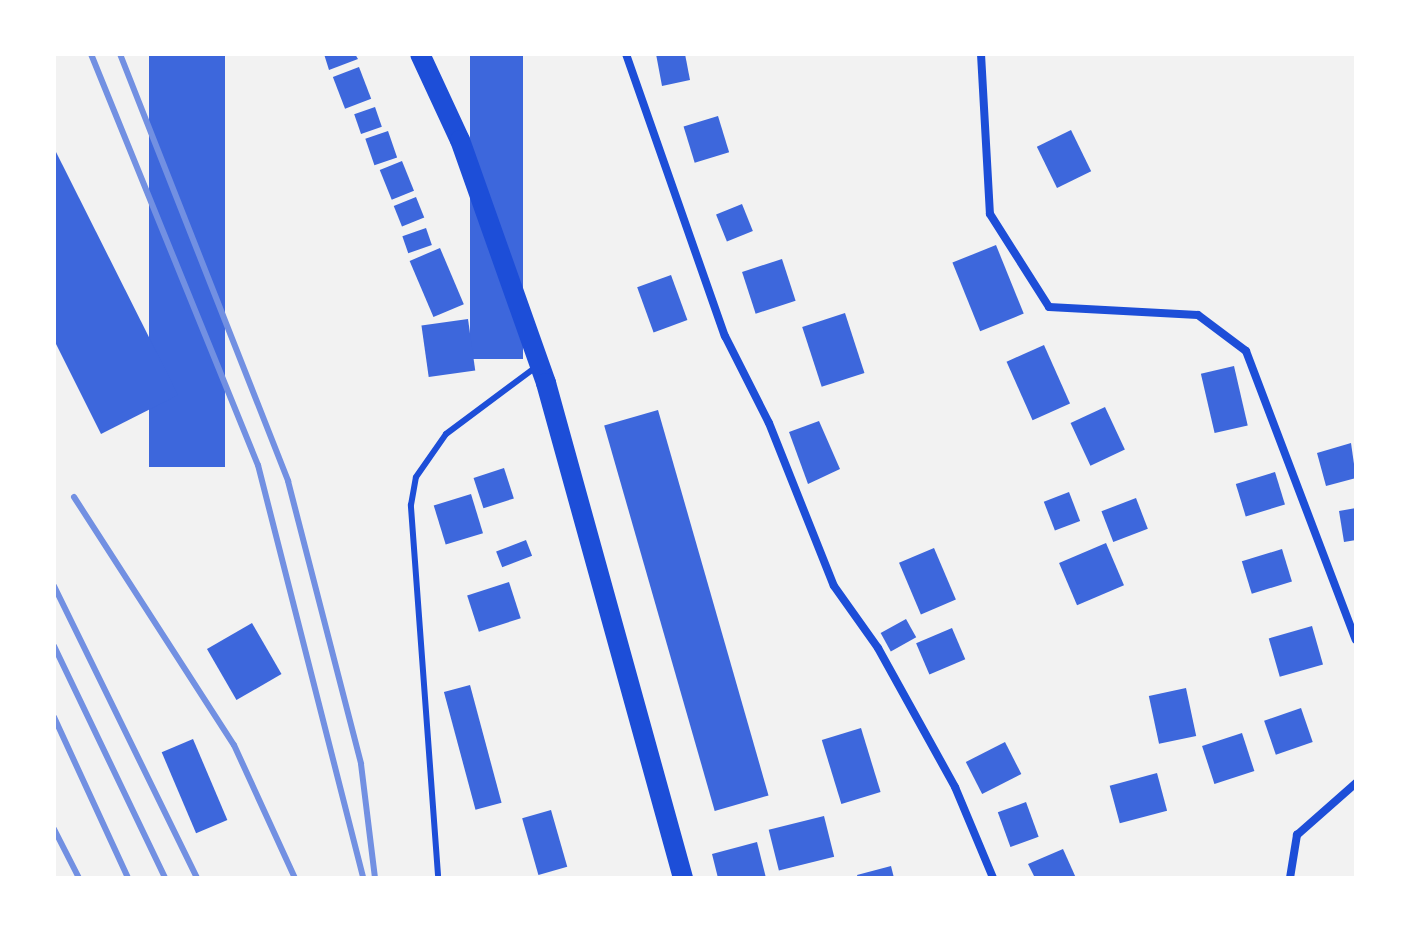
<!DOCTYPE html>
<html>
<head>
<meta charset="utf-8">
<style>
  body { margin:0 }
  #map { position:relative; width:1410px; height:932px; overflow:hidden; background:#f2f2f2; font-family:"Playfair Display",serif }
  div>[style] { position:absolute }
  .building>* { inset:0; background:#3d67dc; transform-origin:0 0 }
  .service>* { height:6px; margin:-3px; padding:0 3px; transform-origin:3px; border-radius:3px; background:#1d4ed8 }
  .minor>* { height:8px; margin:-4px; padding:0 4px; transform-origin:4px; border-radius:4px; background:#1d4ed8 }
  .primary>* { height:20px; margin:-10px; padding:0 10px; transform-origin:10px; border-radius:10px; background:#1d4ed8 }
  .rail>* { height:6px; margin:-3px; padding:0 3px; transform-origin:3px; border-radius:3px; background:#7290e2 }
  span { translate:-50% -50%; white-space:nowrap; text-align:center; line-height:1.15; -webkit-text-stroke:8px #fff; paint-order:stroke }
  .frame { position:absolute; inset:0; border:56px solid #fff; pointer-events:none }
</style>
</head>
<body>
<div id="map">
  <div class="building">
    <i style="left:149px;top:54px;width:76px;height:413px"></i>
    <i style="clip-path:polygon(324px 54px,355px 54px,358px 59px,329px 70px)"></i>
    <i style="left:470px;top:54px;width:53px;height:305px"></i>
    <i style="clip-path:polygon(656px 54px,685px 54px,690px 80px,662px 86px)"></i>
    <i style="left:359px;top:67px;width:34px;height:28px;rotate:69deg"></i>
    <i style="left:375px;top:107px;width:21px;height:22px;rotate:71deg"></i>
    <i style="left:718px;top:116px;width:38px;height:36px;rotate:73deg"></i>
    <i style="left:1071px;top:130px;width:46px;height:38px;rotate:64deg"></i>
    <i style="left:388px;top:131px;width:28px;height:24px;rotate:71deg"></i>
    <i style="clip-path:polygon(54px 148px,178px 395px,101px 434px,54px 340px)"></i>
    <i style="left:402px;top:161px;width:32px;height:24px;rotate:68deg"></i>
    <i style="left:416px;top:197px;width:22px;height:24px;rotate:68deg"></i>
    <i style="left:742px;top:204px;width:29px;height:28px;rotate:68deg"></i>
    <i style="left:426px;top:228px;width:18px;height:25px;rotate:71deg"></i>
    <i style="left:996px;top:245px;width:74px;height:47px;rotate:68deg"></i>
    <i style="left:440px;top:248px;width:61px;height:33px;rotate:67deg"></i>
    <i style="left:782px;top:259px;width:44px;height:42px;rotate:72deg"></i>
    <i style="left:671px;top:275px;width:48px;height:36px;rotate:70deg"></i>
    <i style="left:845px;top:313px;width:63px;height:45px;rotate:72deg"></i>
    <i style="left:468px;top:319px;width:52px;height:47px;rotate:82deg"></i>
    <i style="left:1044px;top:345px;width:64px;height:41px;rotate:66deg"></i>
    <i style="left:1234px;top:366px;width:61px;height:34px;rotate:77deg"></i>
    <i style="left:1105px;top:407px;width:47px;height:38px;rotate:65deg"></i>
    <i style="left:658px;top:410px;width:401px;height:56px;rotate:74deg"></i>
    <i style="clip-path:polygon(819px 421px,840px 469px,808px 484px,789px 432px)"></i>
    <i style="clip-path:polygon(1351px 443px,1356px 478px,1326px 486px,1317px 453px)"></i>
    <i style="left:504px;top:468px;width:32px;height:32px;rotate:72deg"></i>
    <i style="left:1275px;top:472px;width:34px;height:41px;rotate:73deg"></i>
    <i style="left:1069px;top:492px;width:31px;height:27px;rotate:69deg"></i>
    <i style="left:471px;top:494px;width:41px;height:39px;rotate:73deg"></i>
    <i style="left:1136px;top:498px;width:33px;height:37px;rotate:69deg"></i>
    <i style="clip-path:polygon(1356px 508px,1356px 540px,1344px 542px,1339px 511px)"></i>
    <i style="left:526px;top:540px;width:17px;height:32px;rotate:69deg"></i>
    <i style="left:1106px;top:543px;width:46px;height:51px;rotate:67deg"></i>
    <i style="left:934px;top:548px;width:56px;height:38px;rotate:67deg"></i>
    <i style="left:1282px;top:549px;width:34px;height:42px;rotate:73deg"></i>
    <i style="left:509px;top:582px;width:38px;height:44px;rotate:72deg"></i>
    <i style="left:906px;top:619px;width:21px;height:29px;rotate:61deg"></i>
    <i style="left:252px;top:623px;width:59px;height:52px;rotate:60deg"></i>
    <i style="left:1312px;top:626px;width:40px;height:45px;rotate:74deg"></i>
    <i style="left:952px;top:628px;width:34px;height:39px;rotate:67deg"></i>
    <i style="left:470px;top:685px;width:122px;height:27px;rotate:75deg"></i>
    <i style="left:1186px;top:688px;width:49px;height:38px;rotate:78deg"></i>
    <i style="left:1301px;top:708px;width:36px;height:39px;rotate:71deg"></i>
    <i style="left:861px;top:728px;width:67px;height:41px;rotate:73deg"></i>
    <i style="left:1242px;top:733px;width:40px;height:42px;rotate:72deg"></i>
    <i style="left:193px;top:739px;width:88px;height:34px;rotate:67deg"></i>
    <i style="left:1005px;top:742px;width:36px;height:44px;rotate:63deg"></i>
    <i style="left:1157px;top:773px;width:39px;height:49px;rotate:75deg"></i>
    <i style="left:1026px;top:802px;width:37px;height:30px;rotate:70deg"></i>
    <i style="left:551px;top:810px;width:59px;height:30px;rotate:74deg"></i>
    <i style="left:824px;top:816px;width:42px;height:57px;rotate:76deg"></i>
    <i style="clip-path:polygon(757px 842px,766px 878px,718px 878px,712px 854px)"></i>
    <i style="clip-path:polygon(1063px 849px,1076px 878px,1035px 878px,1028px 864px)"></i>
    <i style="clip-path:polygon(891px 866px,894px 878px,858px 878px,857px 875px)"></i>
  </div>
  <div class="service">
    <i style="left:438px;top:875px;width:371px;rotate:-94.2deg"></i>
    <i style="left:411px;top:505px;width:28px;rotate:-80deg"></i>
    <i style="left:416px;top:477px;width:52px;rotate:-55.1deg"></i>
    <i style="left:446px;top:434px;width:112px;rotate:-36.7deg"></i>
  </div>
  <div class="minor">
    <i style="left:626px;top:54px;width:299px;rotate:70.7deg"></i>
    <i style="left:725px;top:336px;width:97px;rotate:63.2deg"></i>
    <i style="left:769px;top:423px;width:175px;rotate:68.3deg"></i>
    <i style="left:834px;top:586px;width:76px;rotate:54.6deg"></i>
    <i style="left:878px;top:648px;width:159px;rotate:61deg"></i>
    <i style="left:955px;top:787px;width:99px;rotate:67.3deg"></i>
    <i style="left:981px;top:54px;width:160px;rotate:86.8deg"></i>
    <i style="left:990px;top:214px;width:110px;rotate:57.6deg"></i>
    <i style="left:1049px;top:307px;width:149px;rotate:3.1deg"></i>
    <i style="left:1198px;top:315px;width:60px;rotate:36.9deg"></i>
    <i style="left:1246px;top:351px;width:309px;rotate:69.2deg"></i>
    <i style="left:1290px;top:878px;width:44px;rotate:-80.8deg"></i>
    <i style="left:1297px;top:835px;width:79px;rotate:-41.4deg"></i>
  </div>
  <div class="primary">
    <i style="left:420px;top:54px;width:95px;rotate:65.1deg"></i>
    <i style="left:460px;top:140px;width:258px;rotate:70.5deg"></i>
    <i style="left:546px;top:383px;width:514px;rotate:74.53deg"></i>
  </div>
  <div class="rail">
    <i style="left:91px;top:54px;width:444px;rotate:67.9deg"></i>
    <i style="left:258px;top:465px;width:426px;rotate:75.7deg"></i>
    <i style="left:120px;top:54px;width:459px;rotate:68.5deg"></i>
    <i style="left:288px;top:481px;width:292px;rotate:75.5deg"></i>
    <i style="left:361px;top:764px;width:115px;rotate:83deg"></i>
    <i style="left:74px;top:497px;width:295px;rotate:57.2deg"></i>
    <i style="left:234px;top:745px;width:146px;rotate:65.4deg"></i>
    <i style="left:54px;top:586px;width:325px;rotate:63.9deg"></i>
    <i style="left:54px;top:646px;width:257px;rotate:64.4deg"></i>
    <i style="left:54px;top:717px;width:177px;rotate:65.3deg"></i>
    <i style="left:54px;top:829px;width:55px;rotate:63deg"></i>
  </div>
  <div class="frame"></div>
</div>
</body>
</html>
